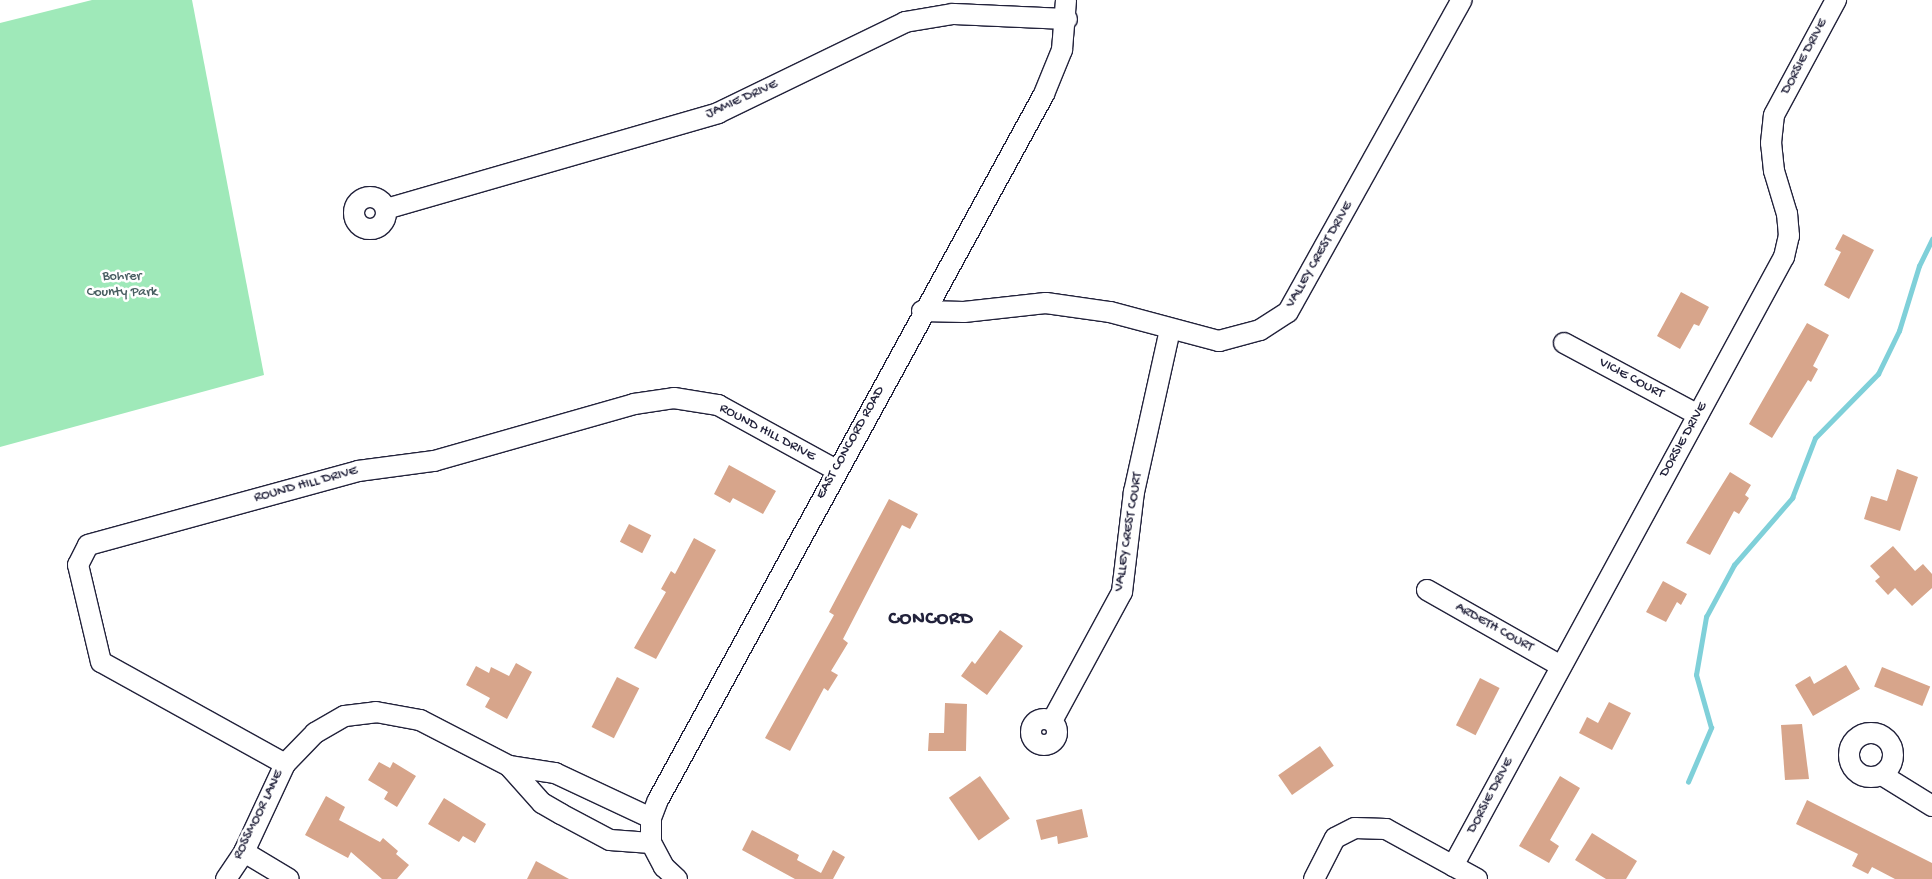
<!DOCTYPE html>
<html>
<head>
<meta charset="utf-8">
<style>
  body { margin:0 }
  #map { position:relative; width:1932px; height:879px; overflow:hidden; background:#fff; font-family:"Gochi Hand",sans-serif }
  div>[style] { position:absolute }
  .green>* { inset:0; background:#9fe9b9 }
  .stream>* { height:4.5px; margin:-2.25px; padding:0 2.25px; transform-origin:2.25px; border-radius:2.25px; background:#7fd0d9 }
  .building>* { inset:0; background:#d7a58b; transform-origin:0 0 }
  .roads { filter:drop-shadow(1px 0 #22223b) drop-shadow(-1px 0 #22223b) drop-shadow(0 1px #22223b) drop-shadow(0 -1px #22223b) }
  .minor>* { height:20px; margin:-10px; padding:0 10px; transform-origin:10px; border-radius:10px; background:#fff }
  .minor>.ring { margin:-10px; padding:0; box-sizing:content-box; background:none; border:20px solid #fff; border-radius:50% }
  span { translate:-50% -50%; white-space:nowrap; text-align:center; line-height:1.15; -webkit-text-stroke:5px #fff; paint-order:stroke }
  .street-label { font-size:14px; color:#22223b }
  .park-label { font-size:14px; color:#485e61 }
  .district-label { font-size:19px; color:#22223b; font-weight:700; letter-spacing:1px }
</style>
</head>
<body>
<div id="map">
  <div class="green">
    <i style="clip-path:polygon(92px 0,192px 0,264px 375px,0 447px,0 23px)"></i>
  </div>
  <div class="stream">
    <i style="left:1688px;top:782px;width:59px;rotate:-66.9deg"></i>
    <i style="left:1711px;top:728px;width:55px;rotate:-105.8deg"></i>
    <i style="left:1696px;top:675px;width:59px;rotate:-80.2deg"></i>
    <i style="left:1706px;top:617px;width:59px;rotate:-61.7deg"></i>
    <i style="left:1734px;top:565px;width:89px;rotate:-49.1deg"></i>
    <i style="left:1792px;top:498px;width:64px;rotate:-69deg"></i>
    <i style="left:1815px;top:438px;width:90px;rotate:-45.5deg"></i>
    <i style="left:1878px;top:374px;width:48px;rotate:-64deg"></i>
    <i style="left:1899px;top:331px;width:68px;rotate:-72.9deg"></i>
    <i style="left:1919px;top:266px;width:30px;rotate:-64deg"></i>
  </div>
  <div class="building">
    <i style="clip-path:polygon(1843px 234px,1874px 250px,1849px 299px,1824px 285px,1841px 252px,1835px 249px)"></i>
    <i style="clip-path:polygon(1681px 292px,1709px 307px,1699px 326px,1694px 324px,1680px 349px,1657px 336px)"></i>
    <i style="clip-path:polygon(1807px 323px,1829px 335px,1813px 366px,1818px 369px,1811px 382px,1808px 380px,1772px 438px,1749px 424px)"></i>
    <i style="clip-path:polygon(729px 465px,776px 491px,763px 514px,733px 498px,730px 503px,714px 494px)"></i>
    <i style="clip-path:polygon(1897px 469px,1918px 477px,1900px 531px,1864px 519px,1871px 496px,1887px 501px)"></i>
    <i style="clip-path:polygon(1730px 472px,1751px 485px,1745px 495px,1749px 498px,1739px 514px,1734px 511px,1710px 555px,1686px 543px)"></i>
    <i style="clip-path:polygon(889px 499px,918px 514px,910px 529px,902px 525px,843px 639px,848px 643px,831px 671px,838px 675px,828px 691px,824px 688px,790px 751px,765px 738px,834px 615px,829px 612px)"></i>
    <i style="left:629px;top:524px;width:25px;height:20px;rotate:27deg"></i>
    <i style="clip-path:polygon(694px 538px,716px 550px,656px 659px,634px 648px,666px 592px,661px 589px,671px 571px,675px 574px)"></i>
    <i style="clip-path:polygon(1893px 546px,1915px 571px,1923px 564px,1932px 574px,1932px 588px,1912px 606px,1895px 588px,1888px 595px,1875px 581px,1880px 577px,1870px 566px)"></i>
    <i style="clip-path:polygon(1663px 581px,1687px 594px,1681px 605px,1677px 602px,1666px 622px,1646px 612px)"></i>
    <i style="clip-path:polygon(1000px 630px,1023px 646px,987px 695px,961px 676px,972px 661px,975px 664px)"></i>
    <i style="clip-path:polygon(516px 663px,532px 672px,507px 719px,485px 707px,490px 698px,466px 685px,476px 666px,489px 673px,491px 667px,509px 676px)"></i>
    <i style="clip-path:polygon(1846px 665px,1860px 689px,1813px 716px,1795px 685px,1810px 676px,1814px 684px)"></i>
    <i style="left:1882px;top:667px;width:52px;height:21px;rotate:22deg"></i>
    <i style="left:617px;top:677px;width:25px;height:56px;rotate:27deg"></i>
    <i style="left:1480px;top:678px;width:22px;height:53px;rotate:27deg"></i>
    <i style="clip-path:polygon(1609px 702px,1631px 713px,1612px 750px,1579px 733px,1587px 717px,1598px 723px)"></i>
    <i style="clip-path:polygon(945px 703px,967px 704px,966px 751px,928px 751px,929px 733px,944px 733px)"></i>
    <i style="clip-path:polygon(1802px 724px,1809px 779px,1785px 780px,1781px 725px)"></i>
    <i style="left:1320px;top:746px;width:24px;height:51px;rotate:55deg"></i>
    <i style="clip-path:polygon(379px 762px,390px 768px,393px 762px,416px 776px,397px 807px,384px 799px,388px 792px,368px 780px)"></i>
    <i style="left:980px;top:776px;width:52px;height:38px;rotate:55deg"></i>
    <i style="clip-path:polygon(1560px 776px,1580px 788px,1550px 840px,1559px 846px,1549px 863px,1519px 846px)"></i>
    <i style="clip-path:polygon(326px 796px,345px 807px,339px 820px,380px 842px,383px 838px,398px 851px,396px 854px,409px 865px,397px 879px,382px 879px,351px 852px,348px 858px,305px 835px)"></i>
    <i style="clip-path:polygon(444px 798px,486px 824px,475px 843px,463px 836px,459px 842px,428px 824px)"></i>
    <i style="clip-path:polygon(1807px 800px,1932px 863px,1932px 879px,1895px 879px,1872px 867px,1868px 874px,1852px 866px,1858px 854px,1796px 824px)"></i>
    <i style="clip-path:polygon(1082px 809px,1088px 837px,1058px 844px,1057px 836px,1041px 840px,1036px 820px)"></i>
    <i style="clip-path:polygon(752px 830px,799px 855px,797px 860px,821px 873px,833px 850px,845px 857px,833px 879px,795px 879px,742px 850px)"></i>
    <i style="clip-path:polygon(1592px 833px,1637px 861px,1626px 879px,1606px 879px,1575px 860px)"></i>
    <i style="clip-path:polygon(536px 861px,569px 879px,527px 879px)"></i>
  </div>
  <div class="roads">
    <div class="minor">
      <i class="ring" style="left:354px;top:197px;width:12px;height:12px"></i>
      <i style="left:386px;top:209px;width:346px;rotate:-16.1deg"></i>
      <i style="left:718px;top:113px;width:208px;rotate:-25.9deg"></i>
      <i style="left:905px;top:22px;width:49px;rotate:-9.5deg"></i>
      <i style="left:953px;top:14px;width:114px;rotate:2.5deg"></i>
      <i style="left:922px;top:311px;width:42px;rotate:1.4deg"></i>
      <i style="left:964px;top:312px;width:82px;rotate:-6.3deg"></i>
      <i style="left:1046px;top:303px;width:65px;rotate:8deg"></i>
      <i style="left:1110px;top:312px;width:113px;rotate:14.9deg"></i>
      <i style="left:1219px;top:341px;width:42px;rotate:-15deg"></i>
      <i style="left:1260px;top:330px;width:33px;rotate:-33deg"></i>
      <i style="left:1288px;top:312px;width:357px;rotate:-60.9deg"></i>
      <i style="left:1564px;top:343px;width:152px;rotate:28.2deg"></i>
      <i style="left:1427px;top:590px;width:154px;rotate:29.6deg"></i>
      <i class="ring" style="left:1031px;top:719px;width:6px;height:6px"></i>
      <i style="left:1052px;top:721px;width:147px;rotate:-61.5deg"></i>
      <i style="left:1122px;top:592px;width:101px;rotate:-83.2deg"></i>
      <i style="left:1134px;top:492px;width:166px;rotate:-77.5deg"></i>
      <i class="ring" style="left:1849px;top:733px;width:24px;height:24px"></i>
      <i style="left:285px;top:764px;width:210px;rotate:-151deg"></i>
      <i style="left:101px;top:662px;width:100px;rotate:-103.3deg"></i>
      <i style="left:78px;top:565px;width:22px;rotate:-63deg"></i>
      <i style="left:88px;top:545px;width:280px;rotate:-15.3deg"></i>
      <i style="left:358px;top:471px;width:77px;rotate:-7.5deg"></i>
      <i style="left:434px;top:461px;width:208px;rotate:-15.9deg"></i>
      <i style="left:634px;top:404px;width:40px;rotate:-8.5deg"></i>
      <i style="left:674px;top:398px;width:45px;rotate:9deg"></i>
      <i style="left:718px;top:405px;width:135px;rotate:28.8deg"></i>
      <i style="left:509px;top:766px;width:50px;rotate:48.3deg"></i>
      <i style="left:542px;top:803px;width:22px;rotate:30deg"></i>
      <i style="left:561px;top:814px;width:55px;rotate:28deg"></i>
      <i style="left:610px;top:840px;width:41px;rotate:4.2deg"></i>
      <i style="left:1882px;top:775px;width:59px;rotate:31.8deg"></i>
      <i style="left:244px;top:852px;width:52px;rotate:31deg"></i>
      <i style="left:1453px;top:866px;width:693px;rotate:-61.48deg"></i>
      <i style="left:1784px;top:257px;width:22px;rotate:-77deg"></i>
      <i style="left:1789px;top:236px;width:22px;rotate:-95deg"></i>
      <i style="left:1787px;top:214px;width:45px;rotate:-106.8deg"></i>
      <i style="left:1774px;top:171px;width:28px;rotate:-96deg"></i>
      <i style="left:1771px;top:143px;width:28px;rotate:-84deg"></i>
      <i style="left:1774px;top:115px;width:131px;rotate:-61.7deg"></i>
      <i style="left:226px;top:879px;width:32px;rotate:-56deg"></i>
      <i style="left:244px;top:852px;width:97px;rotate:-65deg"></i>
      <i style="left:285px;top:764px;width:43px;rotate:-45.9deg"></i>
      <i style="left:315px;top:733px;width:34px;rotate:-30deg"></i>
      <i style="left:345px;top:716px;width:31px;rotate:-7deg"></i>
      <i style="left:376px;top:712px;width:45px;rotate:10.3deg"></i>
      <i style="left:420px;top:720px;width:100px;rotate:27.3deg"></i>
      <i style="left:509px;top:766px;width:47px;rotate:8.7deg"></i>
      <i style="left:555px;top:773px;width:106px;rotate:25.1deg"></i>
      <i style="left:677px;top:879px;width:18px;rotate:-137deg"></i>
      <i style="left:664px;top:867px;width:27px;rotate:-118deg"></i>
      <i style="left:651px;top:843px;width:25px;rotate:-90deg"></i>
      <i style="left:651px;top:818px;width:19px;rotate:-69deg"></i>
      <i style="left:658px;top:800px;width:805px;rotate:-61.33deg"></i>
      <i style="left:1044px;top:94px;width:48px;rotate:-67.8deg"></i>
      <i style="left:1062px;top:50px;width:50px;rotate:-85.4deg"></i>
      <i style="left:1314px;top:879px;width:46px;rotate:-62.9deg"></i>
      <i style="left:1335px;top:838px;width:22px;rotate:-27deg"></i>
      <i style="left:1355px;top:828px;width:31px;rotate:2deg"></i>
      <i style="left:1386px;top:829px;width:104px;rotate:28.8deg"></i>
    </div>
  </div>
  <div class="street-label">
    <span style="left:1805px;top:57px;rotate:-62deg">DORSIE DRIVE</span>
    <span style="left:742px;top:100px;rotate:-24deg">JAMIE DRIVE</span>
    <span style="left:1320px;top:255px;rotate:-60deg">VALLEY CREST DRIVE</span>
    <span style="left:1631px;top:379px;rotate:28deg">VICIE COURT</span>
    <span style="left:767px;top:433px;rotate:28deg">ROUND HILL DRIVE</span>
    <span style="left:1684px;top:440px;rotate:-61deg">DORSIE DRIVE</span>
    <span style="left:851px;top:443px;rotate:-61deg">EAST CONCORD ROAD</span>
    <span style="left:306px;top:485px;rotate:-15deg">ROUND HILL DRIVE</span>
    <span style="left:1129px;top:532px;rotate:-81deg">VALLEY CREST COURT</span>
    <span style="left:1494px;top:628px;rotate:29deg">ARDETH COURT</span>
    <span style="left:1491px;top:796px;rotate:-62deg">DORSIE DRIVE</span>
    <span style="left:259px;top:815px;rotate:-64deg">ROSSMOOR LANE</span>
  </div>
  <div class="park-label">
    <span style="left:122px;top:285px">Bohrer<br>County Park</span>
  </div>
  <div class="district-label">
    <span style="left:931px;top:620px">CONCORD</span>
  </div>
</div>
</body>
</html>
